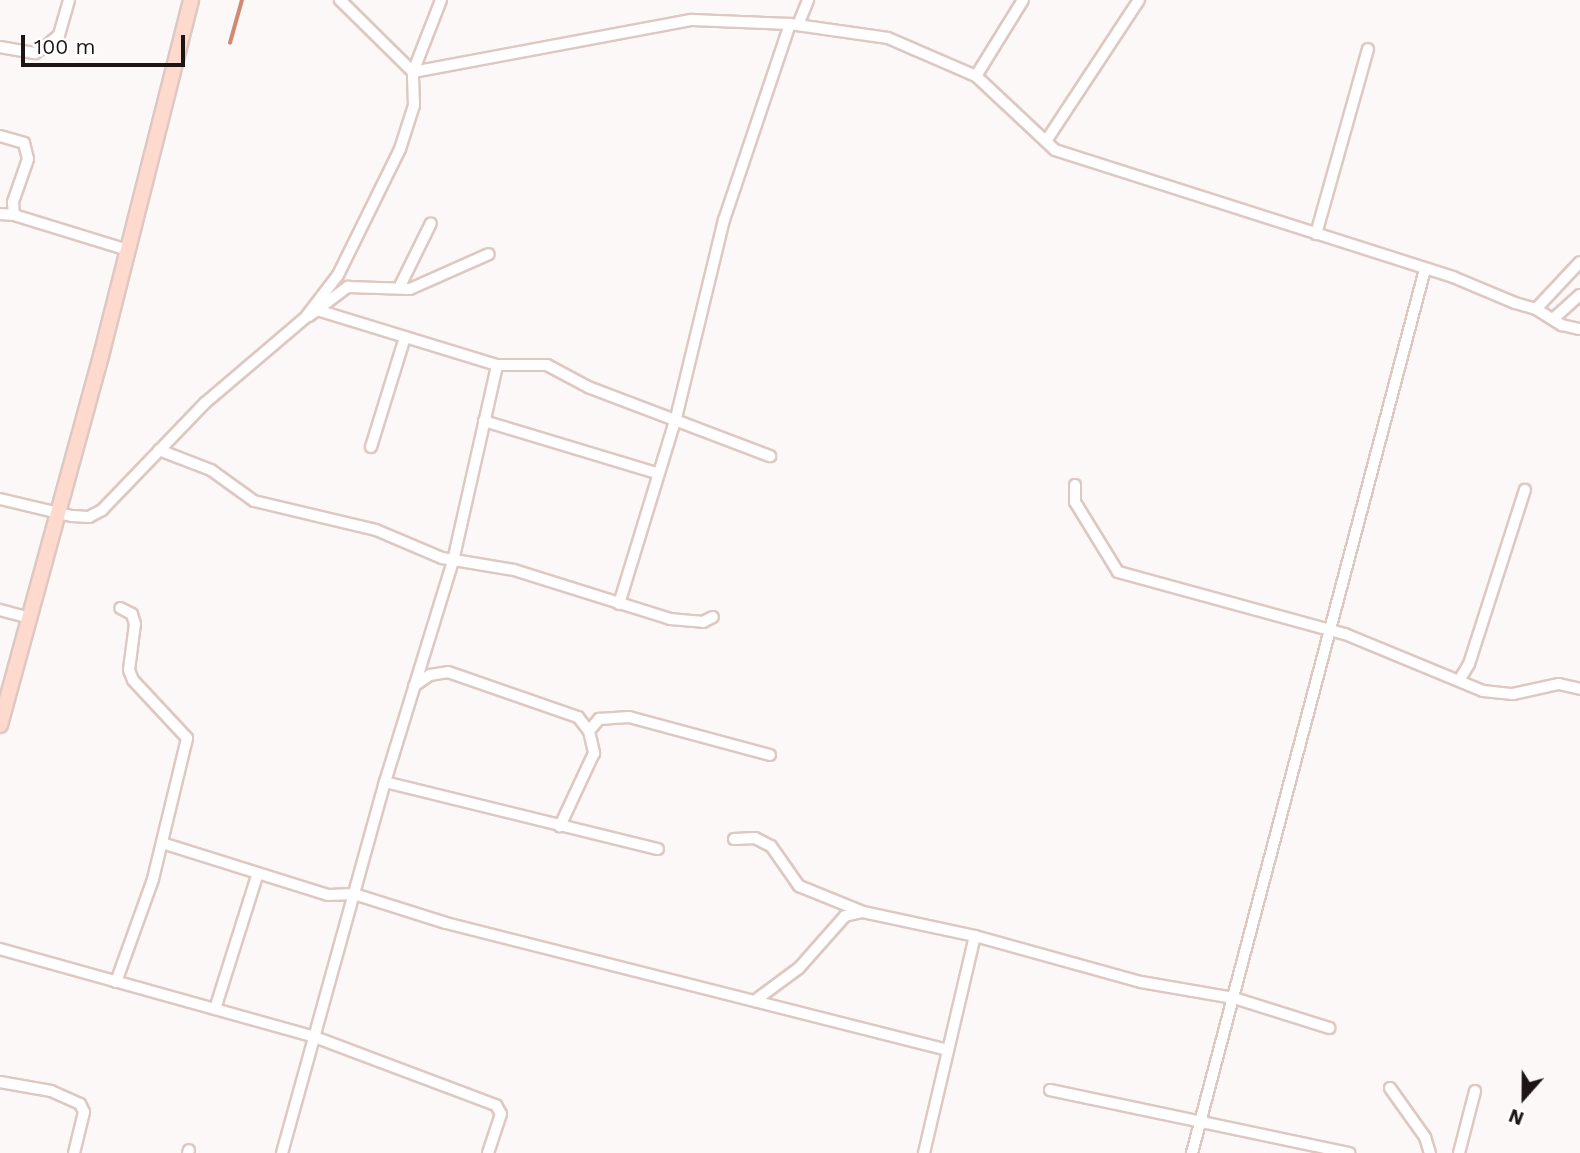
<!DOCTYPE html>
<html>
<head>
<meta charset="utf-8">
<style>
  body { margin:0 }
  #map { position:relative; width:1580px; height:1153px; overflow:hidden; background:#fcf8f7; font-family:"Work Sans",sans-serif }
  div>[style] { position:absolute }
  .stream>* { height:3.5px; margin:-1.75px; padding:0 1.75px; transform-origin:1.75px; border-radius:1.75px; background:#d28872 }
  .roads { filter:drop-shadow(2px 0 #ddc8c2) drop-shadow(-2px 0 #ddc8c2) drop-shadow(0 2px #ddc8c2) drop-shadow(0 -2px #ddc8c2) }
  .street>* { height:10px; margin:-5px; padding:0 5px; transform-origin:5px; border-radius:5px; background:#fff }
  .secondary>* { height:14px; margin:-7px; padding:0 7px; transform-origin:7px; border-radius:7px; background:#fed9ce }
  span { translate:-50% -50%; white-space:nowrap; text-align:center; line-height:1.15; -webkit-text-stroke:5px #fff; paint-order:stroke }
  .north { position:absolute; left:1489px; top:1062px; width:70px; height:70px; -webkit-text-stroke:5px #fff; paint-order:stroke; rotate:201deg; font-size:19px; font-weight:700; line-height:28px; text-align:center; color:#1c1513 }
  .north::after { content:''; display:block; margin:auto; width:24px; height:32px; background:#1c1513; clip-path:polygon(50% 0,100% 100%,50% 72%,0 100%) }
  .scale { position:absolute; left:21px; top:35px; width:164px; height:32px; box-sizing:border-box; border:4px solid #1c1513; border-top:0; padding-left:9px; font-size:21px; line-height:24px; white-space:nowrap; color:#1c1513; -webkit-text-stroke:5px #fff; paint-order:stroke }
</style>
</head>
<body>
<div id="map">
  <div class="stream">
    <i style="left:230px;top:43px;width:45px;rotate:-74.4deg"></i>
  </div>
  <div class="roads">
    <div class="street">
      <i style="left:798px;top:25px;width:27px;rotate:-68deg"></i>
      <i style="left:0;top:47px;width:36px;rotate:10deg"></i>
      <i style="left:35px;top:53px;width:13px;rotate:-32deg"></i>
      <i style="left:46px;top:46px;width:17px;rotate:-40deg"></i>
      <i style="left:59px;top:35px;width:36px;rotate:-74deg"></i>
      <i style="left:413px;top:72px;width:284px;rotate:-10.6deg"></i>
      <i style="left:692px;top:20px;width:98px;rotate:2.3deg"></i>
      <i style="left:790px;top:24px;width:99px;rotate:8.1deg"></i>
      <i style="left:888px;top:38px;width:96px;rotate:23.4deg"></i>
      <i style="left:976px;top:76px;width:108px;rotate:43.1deg"></i>
      <i style="left:1055px;top:150px;width:418px;rotate:17.7deg"></i>
      <i style="left:1453px;top:277px;width:67px;rotate:22.8deg"></i>
      <i style="left:1515px;top:303px;width:22px;rotate:16deg"></i>
      <i style="left:1536px;top:309px;width:64px;rotate:-46.9deg"></i>
      <i style="left:413px;top:72px;width:77px;rotate:-68.7deg"></i>
      <i style="left:976px;top:76px;width:89px;rotate:-58.3deg"></i>
      <i style="left:0;top:136px;width:25px;rotate:16deg"></i>
      <i style="left:24px;top:143px;width:16px;rotate:76deg"></i>
      <i style="left:28px;top:159px;width:46px;rotate:109.2deg"></i>
      <i style="left:13px;top:202px;width:13px;rotate:86deg"></i>
      <i style="left:14px;top:215px;width:119px;rotate:17.1deg"></i>
      <i style="left:1046px;top:141px;width:169px;rotate:-56.6deg"></i>
      <i style="left:0;top:214px;width:14px;rotate:4deg"></i>
      <i style="left:1316px;top:234px;width:192px;rotate:-74.3deg"></i>
      <i style="left:399px;top:288px;width:72px;rotate:-63.8deg"></i>
      <i style="left:1536px;top:309px;width:31px;rotate:32deg"></i>
      <i style="left:1562px;top:325px;width:18px;rotate:13deg"></i>
      <i style="left:317px;top:310px;width:39px;rotate:-37deg"></i>
      <i style="left:348px;top:287px;width:62px;rotate:1.8deg"></i>
      <i style="left:410px;top:289px;width:86px;rotate:-23.9deg"></i>
      <i style="left:309px;top:316px;width:10px;rotate:-37deg"></i>
      <i style="left:317px;top:310px;width:188px;rotate:17deg"></i>
      <i style="left:497px;top:365px;width:50px"></i>
      <i style="left:547px;top:365px;width:47px;rotate:28.2deg"></i>
      <i style="left:588px;top:387px;width:195px;rotate:20.8deg"></i>
      <i style="left:1553px;top:319px;width:36px;rotate:-42deg"></i>
      <i style="left:484px;top:421px;width:180px;rotate:16.8deg"></i>
      <i style="left:371px;top:447px;width:115px;rotate:-72.8deg"></i>
      <i style="left:159px;top:450px;width:56px;rotate:21deg"></i>
      <i style="left:211px;top:470px;width:53px;rotate:35.8deg"></i>
      <i style="left:254px;top:501px;width:125px;rotate:13.4deg"></i>
      <i style="left:376px;top:530px;width:72px;rotate:23deg"></i>
      <i style="left:442px;top:558px;width:73px;rotate:9.5deg"></i>
      <i style="left:514px;top:570px;width:164px;rotate:17.4deg"></i>
      <i style="left:670px;top:619px;width:33px;rotate:5deg"></i>
      <i style="left:703px;top:622px;width:11px;rotate:-27deg"></i>
      <i style="left:1075px;top:485px;width:17px;rotate:90deg"></i>
      <i style="left:1075px;top:502px;width:82px;rotate:58.4deg"></i>
      <i style="left:1118px;top:572px;width:235px;rotate:15.3deg"></i>
      <i style="left:1345px;top:634px;width:149px;rotate:22.4deg"></i>
      <i style="left:1483px;top:691px;width:30px;rotate:6deg"></i>
      <i style="left:1513px;top:694px;width:47px;rotate:-12.3deg"></i>
      <i style="left:1559px;top:684px;width:22px;rotate:13deg"></i>
      <i style="left:0;top:499px;width:74px;rotate:13.3deg"></i>
      <i style="left:72px;top:516px;width:17px;rotate:3deg"></i>
      <i style="left:89px;top:517px;width:15px;rotate:-28deg"></i>
      <i style="left:102px;top:510px;width:149px;rotate:-46.1deg"></i>
      <i style="left:205px;top:403px;width:131px;rotate:-40.4deg"></i>
      <i style="left:305px;top:318px;width:54px;rotate:-52.5deg"></i>
      <i style="left:338px;top:275px;width:140px;rotate:-63.8deg"></i>
      <i style="left:400px;top:149px;width:46px;rotate:-72.3deg"></i>
      <i style="left:414px;top:105px;width:33px;rotate:-92deg"></i>
      <i style="left:413px;top:72px;width:103px;rotate:-135.4deg"></i>
      <i style="left:619px;top:604px;width:195px;rotate:-73deg"></i>
      <i style="left:676px;top:418px;width:204px;rotate:-76.4deg"></i>
      <i style="left:724px;top:220px;width:207px;rotate:-71.4deg"></i>
      <i style="left:0;top:610px;width:28px;rotate:15deg"></i>
      <i style="left:1460px;top:679px;width:17px;rotate:-59deg"></i>
      <i style="left:1469px;top:664px;width:183px;rotate:-72.2deg"></i>
      <i style="left:414px;top:686px;width:19px;rotate:-35deg"></i>
      <i style="left:430px;top:675px;width:18px;rotate:-9deg"></i>
      <i style="left:448px;top:672px;width:138px;rotate:19.1deg"></i>
      <i style="left:578px;top:717px;width:18px;rotate:52deg"></i>
      <i style="left:589px;top:731px;width:23px;rotate:77deg"></i>
      <i style="left:594px;top:753px;width:81px;rotate:115deg"></i>
      <i style="left:589px;top:731px;width:16px;rotate:-50deg"></i>
      <i style="left:599px;top:719px;width:30px;rotate:-4deg"></i>
      <i style="left:629px;top:717px;width:146px;rotate:15.1deg"></i>
      <i style="left:385px;top:782px;width:281px;rotate:13.8deg"></i>
      <i style="left:734px;top:839px;width:21px;rotate:-3deg"></i>
      <i style="left:755px;top:838px;width:18px;rotate:27deg"></i>
      <i style="left:771px;top:846px;width:49px;rotate:55deg"></i>
      <i style="left:799px;top:886px;width:69px;rotate:22.1deg"></i>
      <i style="left:863px;top:912px;width:115px;rotate:12.1deg"></i>
      <i style="left:975px;top:936px;width:172px;rotate:15.5deg"></i>
      <i style="left:1141px;top:982px;width:94px;rotate:9.8deg"></i>
      <i style="left:1234px;top:998px;width:100px;rotate:17.5deg"></i>
      <i style="left:162px;top:843px;width:174px;rotate:17.4deg"></i>
      <i style="left:328px;top:895px;width:26px;rotate:-2deg"></i>
      <i style="left:354px;top:894px;width:96px;rotate:17.5deg"></i>
      <i style="left:446px;top:923px;width:518px;rotate:14.2deg"></i>
      <i style="left:0;top:949px;width:324px;rotate:15.6deg"></i>
      <i style="left:312px;top:1036px;width:197px;rotate:20.6deg"></i>
      <i style="left:496px;top:1105px;width:10px;rotate:61deg"></i>
      <i style="left:501px;top:1114px;width:41px;rotate:108.4deg"></i>
      <i style="left:116px;top:982px;width:109px;rotate:-70.2deg"></i>
      <i style="left:153px;top:879px;width:145px;rotate:-76.4deg"></i>
      <i style="left:187px;top:738px;width:79px;rotate:-133deg"></i>
      <i style="left:133px;top:680px;width:11px;rotate:-112deg"></i>
      <i style="left:129px;top:670px;width:46px;rotate:-82.6deg"></i>
      <i style="left:135px;top:624px;width:10px;rotate:-107deg"></i>
      <i style="left:132px;top:614px;width:13px;rotate:-153deg"></i>
      <i style="left:757px;top:999px;width:52px;rotate:-36.4deg"></i>
      <i style="left:799px;top:968px;width:69px;rotate:-48.5deg"></i>
      <i style="left:845px;top:916px;width:18px;rotate:-13deg"></i>
      <i style="left:215px;top:1009px;width:139px;rotate:-72.5deg"></i>
      <i style="left:0;top:1082px;width:52px;rotate:10deg"></i>
      <i style="left:51px;top:1091px;width:32px;rotate:24deg"></i>
      <i style="left:80px;top:1104px;width:9px;rotate:63deg"></i>
      <i style="left:84px;top:1112px;width:42px;rotate:103.7deg"></i>
      <i style="left:1390px;top:1088px;width:60px;rotate:54.5deg"></i>
      <i style="left:1425px;top:1137px;width:17px;rotate:73deg"></i>
      <i style="left:1050px;top:1090px;width:306px;rotate:11.9deg"></i>
      <i style="left:188px;top:1153px;width:3px;rotate:-72deg"></i>
      <i style="left:282px;top:1153px;width:385px;rotate:-74.5deg"></i>
      <i style="left:385px;top:782px;width:231px;rotate:-72.9deg"></i>
      <i style="left:453px;top:561px;width:201px;rotate:-77.3deg"></i>
      <i style="left:924px;top:1153px;width:223px;rotate:-76.8deg"></i>
      <i style="left:1192px;top:1153px;width:914px;rotate:-75.23deg"></i>
      <i style="left:1459px;top:1153px;width:64px;rotate:-75.5deg"></i>
    </div>
    <div class="secondary">
      <i style="left:0;top:725px;width:383px;rotate:-74.7deg"></i>
      <i style="left:101px;top:356px;width:367px;rotate:-75.8deg"></i>
    </div>
  </div>
  <div class="north">N</div>
  <div class="scale">100 m</div>
</div>
</body>
</html>
